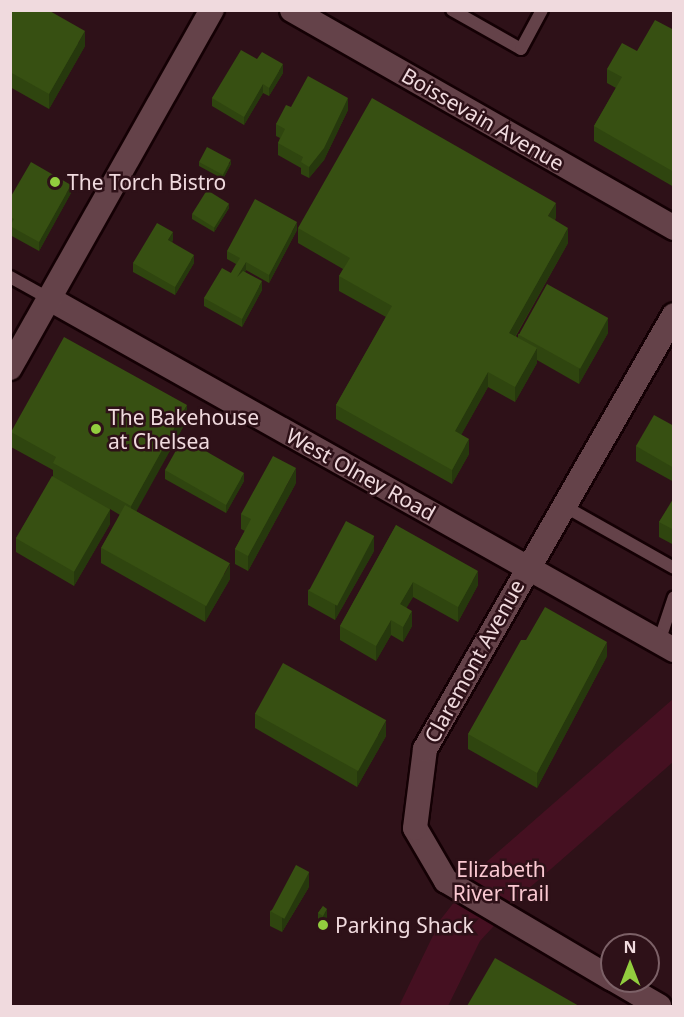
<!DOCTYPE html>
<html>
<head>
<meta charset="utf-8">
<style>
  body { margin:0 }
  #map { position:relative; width:684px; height:1017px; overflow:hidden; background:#2e1118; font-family:"Noto Sans",sans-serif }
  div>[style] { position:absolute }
  .green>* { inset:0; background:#451021 }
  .roads { filter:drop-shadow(2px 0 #140004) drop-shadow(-2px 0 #140004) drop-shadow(0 2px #140004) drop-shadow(0 -2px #140004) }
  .service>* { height:12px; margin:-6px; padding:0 6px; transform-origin:6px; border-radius:6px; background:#644249 }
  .minor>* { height:24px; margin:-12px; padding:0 12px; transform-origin:12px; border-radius:12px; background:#644249 }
  .wall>* { inset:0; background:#2f450f }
  .shaded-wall>* { inset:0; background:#26380d }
  .building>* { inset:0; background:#375012; transform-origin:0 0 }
  .dots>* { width:16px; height:16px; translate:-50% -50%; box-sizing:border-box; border:3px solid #2e1118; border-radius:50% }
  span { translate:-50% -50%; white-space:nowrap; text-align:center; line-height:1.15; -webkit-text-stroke:5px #2e1118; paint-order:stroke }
  .street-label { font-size:21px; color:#f0dade }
  .poi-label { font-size:21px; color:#f0dade }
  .left { translate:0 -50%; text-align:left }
  .park-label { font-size:21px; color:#fac8d1 }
  .frame { position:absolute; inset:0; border:12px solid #f0dade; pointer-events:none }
  .north { position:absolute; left:600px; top:933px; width:60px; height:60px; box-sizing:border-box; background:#2e1118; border:2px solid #7c6167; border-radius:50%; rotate:0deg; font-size:16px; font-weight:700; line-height:24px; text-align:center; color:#f0dade }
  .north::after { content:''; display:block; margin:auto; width:21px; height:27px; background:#92cd3e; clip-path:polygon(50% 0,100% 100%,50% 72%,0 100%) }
</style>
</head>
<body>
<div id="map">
  <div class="green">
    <i style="clip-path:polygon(673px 699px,673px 762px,527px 890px,480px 941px,448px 1006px,399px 1006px,441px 919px,483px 865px)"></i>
  </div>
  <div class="roads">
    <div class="service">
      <i style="left:452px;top:10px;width:79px;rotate:29.5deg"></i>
      <i style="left:521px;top:49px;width:44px;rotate:-61.7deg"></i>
      <i style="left:10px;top:277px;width:43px;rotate:28.9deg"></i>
      <i style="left:564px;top:506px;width:126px;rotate:29.4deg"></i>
      <i style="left:659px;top:642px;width:47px;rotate:-71.6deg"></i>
    </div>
    <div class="minor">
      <i style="left:292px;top:10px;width:440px;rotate:29.7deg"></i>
      <i style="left:48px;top:298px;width:718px;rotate:29.35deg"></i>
      <i style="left:10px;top:368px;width:411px;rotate:-60.6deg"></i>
      <i style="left:612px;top:979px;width:193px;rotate:-149.4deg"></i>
      <i style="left:446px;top:881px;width:61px;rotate:-120.3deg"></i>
      <i style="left:415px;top:828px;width:80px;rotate:-82.8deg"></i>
      <i style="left:425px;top:749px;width:500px;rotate:-60.16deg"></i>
      <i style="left:616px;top:981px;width:50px;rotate:30.2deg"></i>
    </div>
  </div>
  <div class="wall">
    <i style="clip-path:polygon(10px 10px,85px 46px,49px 109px,10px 87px)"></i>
    <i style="clip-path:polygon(674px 30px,674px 187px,594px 141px,594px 126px,616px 88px,607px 83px,607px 69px)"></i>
    <i style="clip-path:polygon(257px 59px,283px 73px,269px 96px,263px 93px,244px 125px,212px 106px,212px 98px)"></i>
    <i style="clip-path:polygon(291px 107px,348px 110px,324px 160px,309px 178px,301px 174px,301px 168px,278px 155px,278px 143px,280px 138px,276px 136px,276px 124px)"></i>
    <i style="clip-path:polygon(199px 162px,231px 164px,223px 179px,199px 166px)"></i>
    <i style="clip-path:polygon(71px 193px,39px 251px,10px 235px,10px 198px)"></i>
    <i style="clip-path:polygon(229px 208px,214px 232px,192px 219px,192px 214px)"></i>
    <i style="clip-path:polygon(556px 217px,555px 220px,568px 243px,516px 336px,518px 338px,518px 334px,608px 333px,579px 384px,537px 360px,537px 363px,515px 402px,488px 387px,461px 435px,469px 454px,452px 484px,336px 419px,336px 405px,386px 317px,339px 291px,339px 276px,343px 269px,298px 243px,298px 228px)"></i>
    <i style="clip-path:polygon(297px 230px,269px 283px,246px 270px,245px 272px,262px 290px,242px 327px,204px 306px,204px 298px,231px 273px,236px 264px,227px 259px,227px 251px)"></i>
    <i style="clip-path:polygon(173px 240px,172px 242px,194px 263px,175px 295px,133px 272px,133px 263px)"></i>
    <i style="clip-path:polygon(187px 420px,136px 511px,230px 579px,205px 622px,101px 563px,101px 548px,120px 515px,110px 509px,110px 524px,74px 586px,16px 552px,16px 538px,53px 476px,53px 470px,11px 447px,11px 432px)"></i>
    <i style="clip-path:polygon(674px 426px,674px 482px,636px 461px,636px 446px)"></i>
    <i style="clip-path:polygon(205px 450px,244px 481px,226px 513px,165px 479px,165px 470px)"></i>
    <i style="clip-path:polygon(296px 483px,248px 571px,235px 564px,235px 549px,245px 531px,241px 529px,241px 514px)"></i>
    <i style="clip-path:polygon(674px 499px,674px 545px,659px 537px,659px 522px)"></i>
    <i style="clip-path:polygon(396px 525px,478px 585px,458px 622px,413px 597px,406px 608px,412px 626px,403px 642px,391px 635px,376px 661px,340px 640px,340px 626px)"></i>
    <i style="clip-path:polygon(374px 551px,335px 620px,308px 605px,308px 590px)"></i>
    <i style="clip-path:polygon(607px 656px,537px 788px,468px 749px,468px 734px)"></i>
    <i style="clip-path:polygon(255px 714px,386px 736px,357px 787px,255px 728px)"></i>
    <i style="clip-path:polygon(309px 887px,282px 932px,270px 926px,270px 911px)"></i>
    <i style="clip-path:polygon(323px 906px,327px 923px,323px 930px,318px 927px,318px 913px)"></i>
  </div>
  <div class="shaded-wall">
    <i style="clip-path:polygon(85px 31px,85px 46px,49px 109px,49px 94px)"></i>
    <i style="clip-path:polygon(283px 64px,283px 73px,269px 96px,269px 88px)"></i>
    <i style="clip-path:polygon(263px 84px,263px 93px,244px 125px,244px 117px)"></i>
    <i style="clip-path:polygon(348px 98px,348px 110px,324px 160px,309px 178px,309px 167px)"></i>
    <i style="clip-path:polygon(231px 160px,231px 164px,223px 179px,223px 175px)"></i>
    <i style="clip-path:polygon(71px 185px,71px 193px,39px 251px,39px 242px)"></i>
    <i style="clip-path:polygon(556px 203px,556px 217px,548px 231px,548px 216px)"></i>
    <i style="clip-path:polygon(229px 204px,229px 208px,214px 232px,214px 228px)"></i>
    <i style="clip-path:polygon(297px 222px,297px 230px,269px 283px,269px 275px)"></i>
    <i style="clip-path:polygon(568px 228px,568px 243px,509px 347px,509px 333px)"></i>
    <i style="clip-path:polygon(173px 232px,173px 240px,168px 249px,168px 240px)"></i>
    <i style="clip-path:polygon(194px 255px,194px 263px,175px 295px,175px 287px)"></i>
    <i style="clip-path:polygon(246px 262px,246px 270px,237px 285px,237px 277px)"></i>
    <i style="clip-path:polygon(262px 281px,262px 290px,242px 327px,242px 319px)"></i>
    <i style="clip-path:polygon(608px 318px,608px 333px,579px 384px,579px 369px)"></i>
    <i style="clip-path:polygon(537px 348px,537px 363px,515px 402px,515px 387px)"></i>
    <i style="clip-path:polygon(488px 372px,488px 387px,455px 446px,455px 431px)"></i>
    <i style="clip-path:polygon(187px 405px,187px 420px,131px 521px,131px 506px)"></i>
    <i style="clip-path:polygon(469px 439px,469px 454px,452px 484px,452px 470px)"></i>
    <i style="clip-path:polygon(296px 468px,296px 483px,248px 571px,248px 556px)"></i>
    <i style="clip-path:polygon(244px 473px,244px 481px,226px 513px,226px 505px)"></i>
    <i style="clip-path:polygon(110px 509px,110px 524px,74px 586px,74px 571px)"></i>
    <i style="clip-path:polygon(374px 536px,374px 551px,335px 620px,335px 605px)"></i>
    <i style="clip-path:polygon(230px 564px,230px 579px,205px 622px,205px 607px)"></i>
    <i style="clip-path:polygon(478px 571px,478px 585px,458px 622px,458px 607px)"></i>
    <i style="clip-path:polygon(413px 582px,413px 597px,400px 619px,400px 604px)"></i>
    <i style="clip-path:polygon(412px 611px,412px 626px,403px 642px,403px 627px)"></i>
    <i style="clip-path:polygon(391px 620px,391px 635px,376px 661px,376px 646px)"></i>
    <i style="clip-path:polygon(607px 642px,607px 656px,537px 788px,537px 773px)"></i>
    <i style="clip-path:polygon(386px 721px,386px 736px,357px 787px,357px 772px)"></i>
    <i style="clip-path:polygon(309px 872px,309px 887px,282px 932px,282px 917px)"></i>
    <i style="clip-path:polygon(327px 909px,327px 923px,323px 930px,323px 916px)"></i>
  </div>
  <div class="building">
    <i style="clip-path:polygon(10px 10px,48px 10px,85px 31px,49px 94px,10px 72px)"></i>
    <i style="clip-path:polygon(655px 20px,674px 30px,674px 172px,594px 126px,622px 77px,607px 69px,622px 43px,637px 51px)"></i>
    <i style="clip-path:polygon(241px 50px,257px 59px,262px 52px,283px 64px,269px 88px,263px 84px,244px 117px,212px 98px)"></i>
    <i style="clip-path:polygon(308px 76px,348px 98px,324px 148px,309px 167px,301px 162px,303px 157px,278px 143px,285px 129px,276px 124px,286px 105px,291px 107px)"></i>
    <i style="clip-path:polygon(372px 98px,556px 203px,548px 216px,568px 228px,509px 333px,537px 348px,515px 387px,488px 372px,455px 431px,469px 439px,452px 470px,336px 405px,392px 306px,339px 276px,350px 258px,298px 228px)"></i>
    <i style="left:207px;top:147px;width:27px;height:17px;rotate:28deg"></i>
    <i style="clip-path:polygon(31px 162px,71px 185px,39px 242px,10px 226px,14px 219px,10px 217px,10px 198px)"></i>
    <i style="left:207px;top:190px;width:26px;height:28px;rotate:32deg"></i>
    <i style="clip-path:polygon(255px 199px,297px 222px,269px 275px,246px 262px,237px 277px,243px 271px,262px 281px,242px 319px,204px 298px,222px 268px,231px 273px,240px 258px,227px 251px)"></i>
    <i style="clip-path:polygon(157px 223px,173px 232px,168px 240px,194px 255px,175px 287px,133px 263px)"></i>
    <i style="left:547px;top:284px;width:70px;height:58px;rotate:29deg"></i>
    <i style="clip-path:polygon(64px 337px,187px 405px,131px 506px,53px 463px,56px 457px,11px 432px)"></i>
    <i style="clip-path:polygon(654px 415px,674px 426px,674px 468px,636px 446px)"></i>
    <i style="clip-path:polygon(183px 438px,194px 444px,196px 440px,205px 445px,202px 449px,244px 473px,226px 505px,165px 470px)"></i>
    <i style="clip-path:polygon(273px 456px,296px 468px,248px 556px,235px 549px,251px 519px,241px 514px)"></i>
    <i style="left:52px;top:476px;width:67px;height:72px;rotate:30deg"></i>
    <i style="clip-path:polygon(674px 499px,674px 530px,659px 522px,673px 499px)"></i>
    <i style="left:125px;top:505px;width:120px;height:49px;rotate:29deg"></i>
    <i style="left:346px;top:521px;width:32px;height:79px;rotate:28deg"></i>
    <i style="clip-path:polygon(396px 525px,478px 571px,458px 607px,413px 582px,400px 604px,412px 611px,403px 627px,391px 620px,376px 646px,340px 626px)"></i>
    <i style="clip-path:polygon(545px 607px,607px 642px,537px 773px,468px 734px,521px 640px,526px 640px)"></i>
    <i style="left:283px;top:663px;width:118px;height:58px;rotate:29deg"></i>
    <i style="left:296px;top:865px;width:15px;height:53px;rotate:28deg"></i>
    <i style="clip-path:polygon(323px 906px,327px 909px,323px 916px,318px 913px)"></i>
    <i style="clip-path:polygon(495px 958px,579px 1006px,467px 1006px)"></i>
  </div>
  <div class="dots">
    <i style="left:55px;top:182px;background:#92cd3e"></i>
    <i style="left:96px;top:429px;background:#92cd3e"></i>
    <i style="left:323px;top:925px;background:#92cd3e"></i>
  </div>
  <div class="street-label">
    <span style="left:483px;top:119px;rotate:30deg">Boissevain Avenue</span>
    <span style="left:361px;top:474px;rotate:29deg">West Olney Road</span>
    <span style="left:474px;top:661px;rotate:-61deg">Claremont Avenue</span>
  </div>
  <div class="poi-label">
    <span class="left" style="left:67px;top:182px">The Torch Bistro</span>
    <span class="left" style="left:108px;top:429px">The Bakehouse<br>at Chelsea</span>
    <span class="left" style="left:335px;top:925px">Parking Shack</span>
  </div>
  <div class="park-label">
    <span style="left:501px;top:881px">Elizabeth<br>River Trail</span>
  </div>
  <div class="frame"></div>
  <div class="north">N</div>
</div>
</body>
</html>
